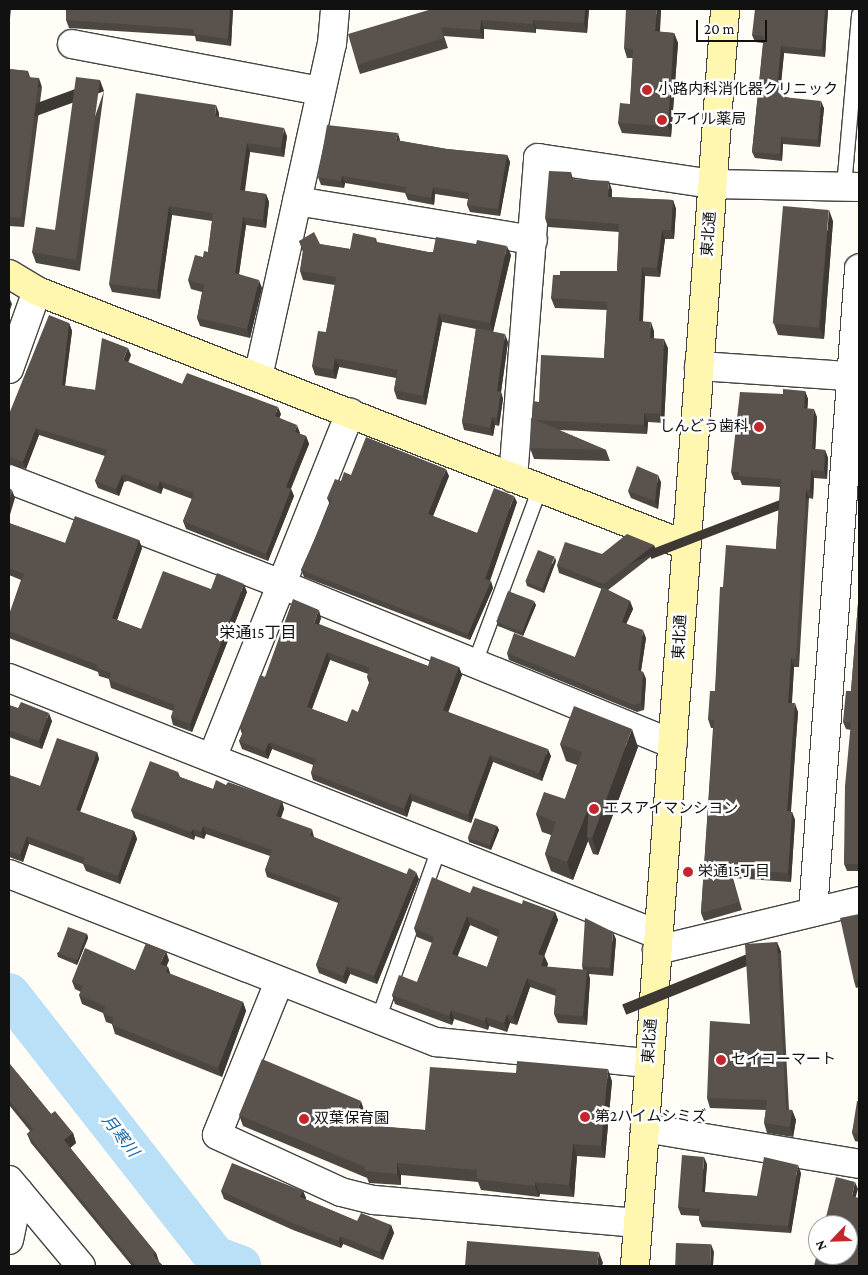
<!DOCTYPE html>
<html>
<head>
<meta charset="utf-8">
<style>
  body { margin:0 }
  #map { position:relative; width:868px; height:1275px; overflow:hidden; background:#fffdf5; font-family:"Crimson Pro","Noto Sans JP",serif }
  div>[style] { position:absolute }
  .river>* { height:42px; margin:-21px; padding:0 21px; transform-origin:21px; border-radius:21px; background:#b9e0f7 }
  .roads { filter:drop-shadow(1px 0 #444) drop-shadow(-1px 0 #444) drop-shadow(0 1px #444) drop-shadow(0 -1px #444) }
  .lane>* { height:14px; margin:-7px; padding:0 7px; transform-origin:7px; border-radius:7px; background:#fff }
  .street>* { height:28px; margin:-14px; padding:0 14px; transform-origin:14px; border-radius:14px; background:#fff }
  .secondary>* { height:28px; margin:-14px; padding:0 14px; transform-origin:14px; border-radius:14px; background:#fff6b0 }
  .wall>* { inset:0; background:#4d4742 }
  .shaded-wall>* { inset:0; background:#3f3936; transform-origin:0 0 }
  .building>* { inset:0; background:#5a524d; transform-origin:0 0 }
  .dots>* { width:14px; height:14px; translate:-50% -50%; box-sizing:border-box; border:2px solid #fff; border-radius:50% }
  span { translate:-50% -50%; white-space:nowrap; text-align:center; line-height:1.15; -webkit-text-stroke:5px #fff; paint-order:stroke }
  .poi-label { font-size:15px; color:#111 }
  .left { translate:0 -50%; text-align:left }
  .right { translate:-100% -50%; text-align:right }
  .street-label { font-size:15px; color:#111 }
  .neighbourhood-label { font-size:16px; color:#111 }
  .water-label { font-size:16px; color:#1768a6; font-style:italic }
  .frame { position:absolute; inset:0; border:10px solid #111; pointer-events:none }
  .north { position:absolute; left:808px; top:1215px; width:50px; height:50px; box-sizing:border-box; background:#fff; border:1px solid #a0a0a0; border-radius:50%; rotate:246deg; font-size:14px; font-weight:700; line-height:20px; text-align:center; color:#111 }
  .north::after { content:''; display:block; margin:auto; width:18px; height:22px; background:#c4262e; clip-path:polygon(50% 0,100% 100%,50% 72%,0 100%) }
  .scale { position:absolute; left:696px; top:20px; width:71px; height:22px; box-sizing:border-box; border:2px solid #111; border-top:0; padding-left:6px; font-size:15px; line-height:18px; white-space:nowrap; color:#111; -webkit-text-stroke:4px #fff; paint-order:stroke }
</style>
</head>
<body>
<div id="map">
  <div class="river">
    <i style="left:9px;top:994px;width:334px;rotate:51.9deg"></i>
    <i style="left:215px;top:1257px;width:27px;rotate:20deg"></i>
  </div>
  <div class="roads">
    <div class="lane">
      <i style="left:844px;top:187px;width:173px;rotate:-85deg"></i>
      <i style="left:475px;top:663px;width:187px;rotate:-69.6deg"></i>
      <i style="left:378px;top:1020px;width:182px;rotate:-70.4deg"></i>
    </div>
    <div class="street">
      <i style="left:72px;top:44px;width:252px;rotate:10.7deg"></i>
      <i style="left:297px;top:201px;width:239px;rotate:9.4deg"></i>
      <i style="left:699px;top:366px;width:160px;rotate:3.9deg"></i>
      <i style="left:9px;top:369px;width:83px;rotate:-70.3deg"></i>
      <i style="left:258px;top:377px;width:341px;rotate:-77.5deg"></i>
      <i style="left:332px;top:44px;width:35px;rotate:-85deg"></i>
      <i style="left:513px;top:478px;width:321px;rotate:-85.5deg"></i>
      <i style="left:538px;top:158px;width:177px;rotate:8.5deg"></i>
      <i style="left:713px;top:184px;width:146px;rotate:1.2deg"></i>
      <i style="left:9px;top:479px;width:294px;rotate:21.1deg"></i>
      <i style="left:283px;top:585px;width:421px;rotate:22.2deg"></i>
      <i style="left:9px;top:678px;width:699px;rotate:21.57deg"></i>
      <i style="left:212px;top:758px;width:372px;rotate:-68.2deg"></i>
      <i style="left:9px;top:874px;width:459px;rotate:21.5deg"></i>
      <i style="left:436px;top:1042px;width:213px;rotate:5.7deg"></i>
      <i style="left:813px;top:912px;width:645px;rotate:-85.91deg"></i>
      <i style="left:657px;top:950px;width:208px;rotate:-13.6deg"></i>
      <i style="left:279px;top:982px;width:165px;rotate:112.1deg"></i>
      <i style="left:217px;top:1135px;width:136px;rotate:24.7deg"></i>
      <i style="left:341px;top:1192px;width:34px;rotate:14deg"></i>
      <i style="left:374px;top:1200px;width:265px;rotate:5deg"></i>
      <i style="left:645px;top:1128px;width:217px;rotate:9.5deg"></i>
      <i style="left:9px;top:1180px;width:112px;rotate:50.1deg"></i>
      <i style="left:9px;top:1240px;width:49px;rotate:-78.2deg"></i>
    </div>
    <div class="secondary">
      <i style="left:9px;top:274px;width:33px;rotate:31deg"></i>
      <i style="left:37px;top:291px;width:696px;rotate:21.4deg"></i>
      <i style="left:635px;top:1266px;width:1260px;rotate:-85.9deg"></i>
    </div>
  </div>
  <div class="wall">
    <i style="clip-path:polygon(66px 9px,233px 9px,231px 46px,196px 41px,195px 36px,69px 28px,66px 20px)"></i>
    <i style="clip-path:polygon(432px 9px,589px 9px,587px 33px,536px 29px,536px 33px,484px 29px,484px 39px,444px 36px,448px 48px,360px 74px,357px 65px)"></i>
    <i style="clip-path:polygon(661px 9px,660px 32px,674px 33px,678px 43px,671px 137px,622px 133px,618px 123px,630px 104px,633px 58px,627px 58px,624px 48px)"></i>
    <i style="clip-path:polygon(828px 9px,825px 57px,784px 53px,780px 90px,786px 97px,824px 108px,820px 147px,783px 144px,782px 161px,755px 158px,752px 152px,763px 43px,755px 42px,752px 35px)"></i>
    <i style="clip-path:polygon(9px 69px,28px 71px,30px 77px,42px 87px,24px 227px,9px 226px)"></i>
    <i style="clip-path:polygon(104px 91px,80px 271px,36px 263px,32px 252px,55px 230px)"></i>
    <i style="clip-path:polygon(219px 113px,219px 117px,287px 136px,284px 157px,250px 152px,245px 191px,266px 194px,269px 202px,266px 228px,246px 225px,239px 274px,262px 288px,250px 338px,200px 326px,197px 318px,202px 292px,191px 289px,188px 280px,203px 257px,208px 252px,212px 221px,172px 215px,160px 299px,112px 292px,109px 284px)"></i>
    <i style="clip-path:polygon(400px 141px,447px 149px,507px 155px,510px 162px,500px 216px,470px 212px,467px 205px,468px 199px,435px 194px,434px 205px,408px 200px,405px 193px,345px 183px,344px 188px,321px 185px,318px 177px)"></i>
    <i style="clip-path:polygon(571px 172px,573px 179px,612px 190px,612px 197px,673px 200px,676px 209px,674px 239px,665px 239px,660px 277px,645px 276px,643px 321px,654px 331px,654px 338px,668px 348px,664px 423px,648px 422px,647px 434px,559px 430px,606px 450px,610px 461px,534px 459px,530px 448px,532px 418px,539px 402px,604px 358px,607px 310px,555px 308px,551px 298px,560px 275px,617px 271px,619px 232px,548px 227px,545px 218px)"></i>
    <i style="clip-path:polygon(833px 221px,824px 339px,778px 335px,774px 324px)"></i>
    <i style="clip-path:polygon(376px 238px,377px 242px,428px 252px,511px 255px,493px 332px,508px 342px,501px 392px,503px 399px,499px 426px,495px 425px,493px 436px,464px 430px,462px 422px,476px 329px,442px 322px,426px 405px,397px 399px,394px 390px,396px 378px,339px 367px,336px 379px,315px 375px,312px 366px,326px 332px,335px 285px,303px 280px,300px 271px,303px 252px,299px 241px,350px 249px)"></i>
    <i style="clip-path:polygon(69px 323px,72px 331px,65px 386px,95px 390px,131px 355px,128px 362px,182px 384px,281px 414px,279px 418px,300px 433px,300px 434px,306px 436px,309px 444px,291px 489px,294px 496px,268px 561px,186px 529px,183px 521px,192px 499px,163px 488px,161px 494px,128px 481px,124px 482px,119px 496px,98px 488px,95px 481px,105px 456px,39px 435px,26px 469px,9px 464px,9px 414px)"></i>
    <i style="clip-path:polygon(805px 391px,808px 399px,807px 409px,817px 417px,815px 449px,825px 450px,828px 458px,827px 479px,814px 478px,813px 499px,809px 498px,799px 667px,794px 667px,792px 703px,798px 712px,791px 812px,792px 812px,795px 820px,791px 882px,733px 878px,742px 910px,704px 921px,701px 913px,713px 728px,711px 728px,708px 719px,715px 691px,723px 587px,776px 549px,780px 487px,742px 485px,740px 480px,734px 480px,731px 472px,783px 394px)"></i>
    <i style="clip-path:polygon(351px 475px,449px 476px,433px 516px,477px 533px,517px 502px,490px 581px,493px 588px,470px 640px,304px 577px,301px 570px,330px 505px,327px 498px,341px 481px)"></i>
    <i style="clip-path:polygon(661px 482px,658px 509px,631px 498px,628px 491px)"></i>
    <i style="clip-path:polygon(9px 523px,65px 543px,139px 540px,142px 548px,117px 620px,141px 629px,211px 589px,247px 592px,192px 732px,173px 725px,171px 717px,173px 711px,111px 688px,109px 679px,99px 676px,98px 672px,9px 638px,9px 611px,10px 612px,21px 580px,9px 575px)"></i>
    <i style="clip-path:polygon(657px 552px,608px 590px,630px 601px,633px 609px,626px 624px,646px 638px,641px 671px,643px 672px,646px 679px,644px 710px,637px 712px,509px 660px,507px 653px,575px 657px,602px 589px,559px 573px,557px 565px,602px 554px)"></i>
    <i style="clip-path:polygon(556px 561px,544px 593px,527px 586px,526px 582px)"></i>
    <i style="clip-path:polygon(859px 591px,859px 871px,847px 871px,844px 864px,851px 730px,846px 729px,843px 722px,851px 691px)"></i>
    <i style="clip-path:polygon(536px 605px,523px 636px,498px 626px,497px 622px)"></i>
    <i style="clip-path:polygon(evenodd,321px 618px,319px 624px,428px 666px,459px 667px,462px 675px,448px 712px,551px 756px,542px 781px,493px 762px,471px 823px,412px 801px,407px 817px,313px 780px,311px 773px,313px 765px,272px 749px,268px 759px,242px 749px,239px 741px,242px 734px,240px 728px,265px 677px,321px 618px,330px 660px,368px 674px,367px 677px,369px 683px,358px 712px,347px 722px,312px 709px,330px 660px)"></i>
    <i style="clip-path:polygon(9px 705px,52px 721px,42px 749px,9px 737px)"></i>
    <i style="clip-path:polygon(560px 744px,638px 747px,598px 855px,593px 854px,588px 841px,573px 880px,551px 871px,545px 854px,551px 835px,542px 832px,536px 814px,565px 799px,577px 765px,566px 761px)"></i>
    <i style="clip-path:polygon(97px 752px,99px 759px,80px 812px,134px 831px,137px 839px,120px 884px,86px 871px,83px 864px,29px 844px,23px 862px,9px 857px,9px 775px,40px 786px)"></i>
    <i style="clip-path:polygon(178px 772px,180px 777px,213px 789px,226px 785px,282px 801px,284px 809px,281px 818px,314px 837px,419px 879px,377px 984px,350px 974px,346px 984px,319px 973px,316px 965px,338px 903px,267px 877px,265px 870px,270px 856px,206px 834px,204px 839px,195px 836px,194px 840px,134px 818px,131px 810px)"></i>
    <i style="clip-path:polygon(497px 826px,499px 830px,491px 850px,469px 842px,468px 838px)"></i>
    <i style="clip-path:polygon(evenodd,470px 893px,555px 912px,558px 920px,544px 955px,548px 964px,547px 967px,583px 970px,582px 966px,616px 939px,613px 976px,589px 974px,590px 979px,587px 1025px,558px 1023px,554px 1014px,556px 996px,530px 987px,517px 1025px,510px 1023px,507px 1032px,489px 1026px,488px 1030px,454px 1019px,452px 1025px,395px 1004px,392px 995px,417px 982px,432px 943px,417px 937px,414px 928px,470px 893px,470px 925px,498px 937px,487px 967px,457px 956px,470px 925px)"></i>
    <i style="clip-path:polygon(859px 916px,859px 987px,856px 988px,854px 981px)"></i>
    <i style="clip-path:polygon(87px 934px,88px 938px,77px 965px,58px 957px,57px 953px)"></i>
    <i style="clip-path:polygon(777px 942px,781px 952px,789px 1110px,792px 1110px,796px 1120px,793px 1137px,767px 1133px,764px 1123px,766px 1110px,710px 1108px,707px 1098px,750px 1024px)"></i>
    <i style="clip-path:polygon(169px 960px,166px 966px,168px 967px,170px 974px,243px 1002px,246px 1011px,222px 1077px,115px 1034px,112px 1024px,106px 1022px,103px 1013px,82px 1004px,79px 995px,81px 992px,75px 989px,72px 981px,135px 970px)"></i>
    <i style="clip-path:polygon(9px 1063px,51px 1114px,73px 1133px,76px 1143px,70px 1148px,156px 1253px,159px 1262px,163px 1266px,132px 1266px,31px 1143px,27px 1134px,30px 1131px,9px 1105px)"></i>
    <i style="clip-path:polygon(612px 1081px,605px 1158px,577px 1156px,574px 1197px,540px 1194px,539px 1197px,481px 1190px,478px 1182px,401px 1175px,401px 1185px,369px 1183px,367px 1178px,243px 1126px,239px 1115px,365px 1113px,360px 1125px,425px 1130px)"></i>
    <i style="clip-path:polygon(859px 1101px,859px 1142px,855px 1141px,852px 1133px)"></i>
    <i style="clip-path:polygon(707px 1164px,705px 1192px,757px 1196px,801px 1173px,791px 1233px,702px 1227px,699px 1220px,699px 1216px,681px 1215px,678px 1207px)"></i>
    <i style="clip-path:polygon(221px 1191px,303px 1191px,306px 1198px,305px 1199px,357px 1221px,391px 1225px,394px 1233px,383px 1260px,343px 1244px,341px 1248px,293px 1230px,224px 1199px)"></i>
  </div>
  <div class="shaded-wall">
    <i style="clip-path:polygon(9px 9px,11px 9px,10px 18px,9px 16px)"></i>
    <i style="clip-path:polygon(230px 9px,233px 9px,231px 46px,228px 39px)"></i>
    <i style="clip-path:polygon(585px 9px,589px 9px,587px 33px,584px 23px)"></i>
    <i style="clip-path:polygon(657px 9px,661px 9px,659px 41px,655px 31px)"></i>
    <i style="clip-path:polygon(825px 9px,828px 9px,825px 57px,822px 50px)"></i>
    <i style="clip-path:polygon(481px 20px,484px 29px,484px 39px,480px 30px)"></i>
    <i style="clip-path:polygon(533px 20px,536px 29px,536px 33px,533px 24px)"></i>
    <i style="clip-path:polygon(674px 33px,678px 43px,671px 137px,668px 126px)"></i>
    <i style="clip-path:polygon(781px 46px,784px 53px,780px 96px,777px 89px)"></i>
    <i style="clip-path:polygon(9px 52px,10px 56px,9px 65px)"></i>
    <i style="left:39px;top:78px;width:9px;height:141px;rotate:72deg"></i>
    <i style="left:100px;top:80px;width:12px;height:182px;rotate:70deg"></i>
    <i style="clip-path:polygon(783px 90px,786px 97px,785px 104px,783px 97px)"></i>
    <i style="clip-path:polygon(821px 101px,824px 108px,820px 147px,818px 140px)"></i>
    <i style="clip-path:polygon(216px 105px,219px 113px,218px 125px,215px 116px)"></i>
    <i style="clip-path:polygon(284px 128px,287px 136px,284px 157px,281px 148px)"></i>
    <i style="clip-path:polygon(398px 133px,400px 140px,399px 147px,396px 140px)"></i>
    <i style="clip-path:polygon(781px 137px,783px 144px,782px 161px,780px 154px)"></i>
    <i style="clip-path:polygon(247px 143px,250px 152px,243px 199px,240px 190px)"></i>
    <i style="clip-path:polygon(507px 155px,510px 162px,500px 216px,498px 209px)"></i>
    <i style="clip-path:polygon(342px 176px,345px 183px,344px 188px,341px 181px)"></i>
    <i style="clip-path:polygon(609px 181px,612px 190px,611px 206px,608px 197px)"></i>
    <i style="clip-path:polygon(433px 187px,435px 194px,434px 205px,431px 198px)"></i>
    <i style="clip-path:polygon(266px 194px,269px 202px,266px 228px,263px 220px)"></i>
    <i style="clip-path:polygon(673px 200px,676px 209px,674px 239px,671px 230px)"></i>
    <i style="clip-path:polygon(169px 206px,172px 215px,160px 299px,157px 290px)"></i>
    <i style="clip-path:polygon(829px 210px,833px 221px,824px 339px,820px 328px)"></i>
    <i style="clip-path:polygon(243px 217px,246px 225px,238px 281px,235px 273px)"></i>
    <i style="clip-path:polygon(662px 230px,665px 239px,660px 277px,657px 268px)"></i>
    <i style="clip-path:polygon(507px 246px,511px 255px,493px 332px,490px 323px)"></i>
    <i style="clip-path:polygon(642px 267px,645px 276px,642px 330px,639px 321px)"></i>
    <i style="clip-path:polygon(259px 280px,262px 288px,250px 338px,247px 329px)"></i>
    <i style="clip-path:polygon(9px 297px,12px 304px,9px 313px)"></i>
    <i style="clip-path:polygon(439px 313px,442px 322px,426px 405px,423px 396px)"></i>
    <i style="clip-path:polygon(651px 322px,654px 331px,653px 347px,650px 338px)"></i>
    <i style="clip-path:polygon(69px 323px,72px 331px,64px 393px,62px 385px)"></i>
    <i style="clip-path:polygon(505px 334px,508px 342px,501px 392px,503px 399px,499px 426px,497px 418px,497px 391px)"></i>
    <i style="clip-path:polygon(664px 339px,668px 348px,664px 423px,661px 414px)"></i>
    <i style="clip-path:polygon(128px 348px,131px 355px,126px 368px,123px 360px)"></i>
    <i style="clip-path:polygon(335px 358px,339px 367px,336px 379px,333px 370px)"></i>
    <i style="clip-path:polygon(805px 391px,808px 399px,807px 417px,804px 408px)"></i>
    <i style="clip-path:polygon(278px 407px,281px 414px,277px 424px,275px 416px)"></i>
    <i style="clip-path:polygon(814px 409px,817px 417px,815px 457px,812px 449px)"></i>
    <i style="clip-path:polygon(644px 413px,648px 422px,647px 434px,644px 425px)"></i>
    <i style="clip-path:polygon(492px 417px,495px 425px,493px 436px,490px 428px)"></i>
    <i style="clip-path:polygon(297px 425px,300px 433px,298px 439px,295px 432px)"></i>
    <i style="clip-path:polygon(36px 428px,39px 435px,26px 469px,23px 462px)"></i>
    <i style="clip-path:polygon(306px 436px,309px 444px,288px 494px,286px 487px)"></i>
    <i style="clip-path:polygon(825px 450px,828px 458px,827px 479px,824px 471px)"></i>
    <i style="clip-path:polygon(446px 469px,449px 476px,431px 521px,428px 514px)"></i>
    <i style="clip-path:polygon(811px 470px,814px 478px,813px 499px,810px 490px)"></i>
    <i style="clip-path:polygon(122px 475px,124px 482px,119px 496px,116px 489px)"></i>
    <i style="clip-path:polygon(658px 475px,661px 482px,658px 509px,655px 501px)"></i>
    <i style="clip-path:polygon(160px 481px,163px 488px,161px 494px,158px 487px)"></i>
    <i style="clip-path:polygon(291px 489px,294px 496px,268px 561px,266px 554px)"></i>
    <i style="clip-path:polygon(12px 490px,15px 498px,9px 518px,9px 501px)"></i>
    <i style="left:806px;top:490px;width:9px;height:169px;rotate:69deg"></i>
    <i style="clip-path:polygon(514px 496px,517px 502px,488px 586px,485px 579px)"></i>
    <i style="clip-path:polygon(139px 540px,142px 548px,115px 626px,112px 618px)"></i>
    <i style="left:654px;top:545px;width:8px;height:63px;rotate:67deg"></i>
    <i style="clip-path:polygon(555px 557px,556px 561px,544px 593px,543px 589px)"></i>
    <i style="clip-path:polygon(491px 581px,493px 588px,470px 640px,468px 634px)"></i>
    <i style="clip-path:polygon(244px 584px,247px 592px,192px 732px,190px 724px)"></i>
    <i style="clip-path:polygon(534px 601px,536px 605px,523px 636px,522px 632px)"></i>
    <i style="clip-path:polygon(630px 601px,633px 609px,624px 629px,622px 622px)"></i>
    <i style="clip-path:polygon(319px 610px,321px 618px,317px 630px,314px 623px)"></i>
    <i style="clip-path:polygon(643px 630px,646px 638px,640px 677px,638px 670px)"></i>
    <i style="clip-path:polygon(327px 652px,330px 660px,310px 714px,307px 707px)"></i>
    <i style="clip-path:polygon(791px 658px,794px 667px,791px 711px,788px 703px)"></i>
    <i style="clip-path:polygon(459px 667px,462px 675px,446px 718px,443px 710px)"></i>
    <i style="clip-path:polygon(643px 672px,646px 679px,644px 710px,641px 703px)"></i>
    <i style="clip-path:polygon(795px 703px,798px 712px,790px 820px,787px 811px)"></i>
    <i style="clip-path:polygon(49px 713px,52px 721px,42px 749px,39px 741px)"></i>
    <i style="clip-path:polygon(632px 729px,638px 747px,598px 855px,592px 838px)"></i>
    <i style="clip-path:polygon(269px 742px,272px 749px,268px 759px,265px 751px)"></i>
    <i style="clip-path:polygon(548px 749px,551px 756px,542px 781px,539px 773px)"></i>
    <i style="clip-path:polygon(97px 752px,99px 759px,78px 817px,76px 810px)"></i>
    <i style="clip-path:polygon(490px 755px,493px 762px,471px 823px,468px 815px)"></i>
    <i style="clip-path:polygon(410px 793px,412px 801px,407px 817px,404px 809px)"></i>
    <i style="clip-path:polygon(282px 801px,284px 809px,279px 823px,276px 816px)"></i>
    <i style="clip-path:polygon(589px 806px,587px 837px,588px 841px,573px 880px,567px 862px)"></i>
    <i style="clip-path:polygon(792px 812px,795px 820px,791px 882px,788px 873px)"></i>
    <i style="clip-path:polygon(203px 826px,206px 834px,204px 839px,201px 832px)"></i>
    <i style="clip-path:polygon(497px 826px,499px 830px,491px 850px,490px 846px)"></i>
    <i style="clip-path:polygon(193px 829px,195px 836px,194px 840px,191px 832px)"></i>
    <i style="clip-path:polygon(312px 829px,314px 837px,312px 843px,309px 835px)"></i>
    <i style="clip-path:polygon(134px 831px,137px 839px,120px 884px,118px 876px)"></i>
    <i style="clip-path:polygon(27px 836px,29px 844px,23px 862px,20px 855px)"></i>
    <i style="clip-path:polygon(416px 872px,419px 879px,377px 984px,374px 976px)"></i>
    <i style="clip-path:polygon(555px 912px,558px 920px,542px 962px,538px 954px)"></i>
    <i style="clip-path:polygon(467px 916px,470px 925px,455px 963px,452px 954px)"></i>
    <i style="clip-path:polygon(613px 932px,616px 939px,613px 976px,610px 968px)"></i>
    <i style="clip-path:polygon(87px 934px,88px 938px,77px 965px,76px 961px)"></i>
    <i style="left:777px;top:942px;width:11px;height:167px;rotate:68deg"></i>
    <i style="clip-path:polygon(166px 951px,169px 960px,164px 973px,160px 964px)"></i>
    <i style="clip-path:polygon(544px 956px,548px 964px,544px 975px,541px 966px)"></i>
    <i style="clip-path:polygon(347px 966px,350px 974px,346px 984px,343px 976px)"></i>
    <i style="clip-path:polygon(168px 967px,171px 976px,166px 972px)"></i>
    <i style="clip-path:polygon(587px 970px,590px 979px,587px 1025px,583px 1016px)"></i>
    <i style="clip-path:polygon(527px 978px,530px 987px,517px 1025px,513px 1016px)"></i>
    <i style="clip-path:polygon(243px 1002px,246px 1011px,222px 1077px,218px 1068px)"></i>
    <i style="clip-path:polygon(451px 1010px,454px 1019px,452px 1025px,449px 1016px)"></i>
    <i style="clip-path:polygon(507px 1014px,510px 1023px,507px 1032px,504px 1023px)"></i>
    <i style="clip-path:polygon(486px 1017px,489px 1026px,488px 1030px,485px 1021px)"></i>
    <i style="clip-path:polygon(608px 1069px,612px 1081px,605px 1158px,601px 1146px)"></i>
    <i style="clip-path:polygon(361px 1101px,365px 1113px,355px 1136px,351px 1124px)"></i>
    <i style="clip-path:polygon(792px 1110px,796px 1120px,793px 1137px,790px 1127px)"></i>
    <i style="clip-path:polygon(73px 1133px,76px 1143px,68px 1150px,64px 1140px)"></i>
    <i style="clip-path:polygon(573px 1144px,577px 1156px,574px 1197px,569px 1185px)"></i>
    <i style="clip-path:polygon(704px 1157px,707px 1164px,704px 1199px,702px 1192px)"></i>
    <i style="clip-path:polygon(397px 1163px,401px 1175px,401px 1185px,397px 1174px)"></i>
    <i style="clip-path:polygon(798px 1165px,801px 1173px,791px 1233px,788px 1226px)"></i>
    <i style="clip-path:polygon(535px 1182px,540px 1194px,539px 1197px,535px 1186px)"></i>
    <i style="clip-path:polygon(855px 1182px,858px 1189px,854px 1203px,852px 1196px)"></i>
    <i style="clip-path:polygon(303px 1191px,306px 1198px,303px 1205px,300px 1197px)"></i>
    <i style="clip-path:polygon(391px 1225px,394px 1233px,383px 1260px,380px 1252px)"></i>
    <i style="clip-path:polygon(340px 1236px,343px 1244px,341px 1248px,339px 1241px)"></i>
    <i style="clip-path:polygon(711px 1244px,714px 1252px,713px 1266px,710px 1266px)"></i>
    <i style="clip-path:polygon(599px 1252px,603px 1263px,602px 1266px,597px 1266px)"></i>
    <i style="clip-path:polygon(156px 1253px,159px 1262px,153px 1255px)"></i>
  </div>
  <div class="building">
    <i style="clip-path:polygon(66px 9px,230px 9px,228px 39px,194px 34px,194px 29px,66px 20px)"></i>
    <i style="clip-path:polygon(432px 9px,585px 9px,584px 23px,533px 20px,533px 24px,481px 20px,480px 30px,441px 27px,444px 38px,357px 65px,348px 34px)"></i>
    <i style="clip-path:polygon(626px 9px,657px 9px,655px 31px,674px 33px,668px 126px,618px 123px,620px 103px,630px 104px,633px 49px,624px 48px)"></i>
    <i style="clip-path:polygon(755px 9px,825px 9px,822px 50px,781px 46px,777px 89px,783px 90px,783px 97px,821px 101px,818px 140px,781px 137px,780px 154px,752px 152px,764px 36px,752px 35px)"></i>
    <i style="clip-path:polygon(9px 69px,28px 71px,27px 77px,39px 78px,21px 218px,9px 217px)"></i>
    <i style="clip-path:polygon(76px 77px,100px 80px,76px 260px,32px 252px,36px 227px,55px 230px)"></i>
    <i style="clip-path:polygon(136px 93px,216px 105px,215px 116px,284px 128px,281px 148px,247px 143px,240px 190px,266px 194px,263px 220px,243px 217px,235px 273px,259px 280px,247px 329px,197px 318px,204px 285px,188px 280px,195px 255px,203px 257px,204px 251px,208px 252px,213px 213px,169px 206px,157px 290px,109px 284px)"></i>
    <i style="clip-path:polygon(327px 125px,398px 133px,396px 140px,447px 149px,507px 155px,498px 209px,467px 205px,469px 193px,433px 187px,431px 198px,405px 193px,406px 187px,342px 176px,341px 181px,318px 177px)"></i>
    <i style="clip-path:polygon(549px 171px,571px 172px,571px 179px,609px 181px,608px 197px,673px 200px,671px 230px,662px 230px,657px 268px,642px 267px,639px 321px,651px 322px,650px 338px,664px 339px,661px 414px,644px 413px,644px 425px,535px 420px,532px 418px,533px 401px,539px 402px,541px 355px,604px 358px,607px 302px,551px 298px,553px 275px,560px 275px,560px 271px,617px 271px,619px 224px,545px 218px)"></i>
    <i style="left:783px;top:206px;width:46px;height:118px;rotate:5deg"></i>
    <i style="clip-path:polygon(314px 232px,320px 244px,350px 249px,353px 233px,376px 238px,375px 242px,428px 252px,433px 252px,436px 237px,476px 244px,477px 240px,507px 246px,490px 323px,439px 313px,423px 396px,394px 390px,398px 370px,335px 358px,333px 370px,312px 366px,318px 331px,326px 332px,336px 277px,300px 271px,303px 250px,299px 241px)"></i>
    <i style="clip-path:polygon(49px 315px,69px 323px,62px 385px,95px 390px,102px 338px,128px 348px,123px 360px,182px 384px,187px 373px,278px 407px,275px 416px,297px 425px,295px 432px,306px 436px,286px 487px,291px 489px,266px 554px,183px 521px,194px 493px,160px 481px,158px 487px,125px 474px,122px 475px,116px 489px,95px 481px,107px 450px,36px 428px,23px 462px,9px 457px,9px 414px)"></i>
    <i style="clip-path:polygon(476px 328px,505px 334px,497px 391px,501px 392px,497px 418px,492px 417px,490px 428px,462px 422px)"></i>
    <i style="clip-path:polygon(783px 389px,805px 391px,804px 408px,814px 409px,812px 449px,825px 450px,824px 471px,811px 470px,810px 490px,806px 490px,796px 659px,791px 658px,788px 703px,795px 703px,787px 811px,792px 812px,788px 873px,730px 869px,739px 902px,701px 913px,714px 720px,708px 719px,710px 691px,715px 691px,720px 587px,723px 587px,726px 545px,776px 549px,781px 479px,739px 476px,739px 472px,731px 472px,740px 392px,783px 394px)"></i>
    <i style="clip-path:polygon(531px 418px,606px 450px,530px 448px)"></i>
    <i style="clip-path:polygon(366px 437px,446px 469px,428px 514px,433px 516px,477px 533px,494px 488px,514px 496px,485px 579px,491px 581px,468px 634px,301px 570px,332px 500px,327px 498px,335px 479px,341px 481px,344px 472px,351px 475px)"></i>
    <i style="clip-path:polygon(637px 466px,658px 475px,655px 501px,628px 491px)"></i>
    <i style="clip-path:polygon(9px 488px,12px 490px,9px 501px)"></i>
    <i style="clip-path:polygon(75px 516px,139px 540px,112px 618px,141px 629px,163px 571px,211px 589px,217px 573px,244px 584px,190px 724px,171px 717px,175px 705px,109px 680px,111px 673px,97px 668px,98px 665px,9px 631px,9px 611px,10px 612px,24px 574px,9px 568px,9px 523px,65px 543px)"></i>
    <i style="clip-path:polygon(627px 534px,654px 545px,604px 584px,557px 565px,565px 542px,602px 554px)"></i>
    <i style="left:538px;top:550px;width:18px;height:34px;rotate:22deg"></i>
    <i style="clip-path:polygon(602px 587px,630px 601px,622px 622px,643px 630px,638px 670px,643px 672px,641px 703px,634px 705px,507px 653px,514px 633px,575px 657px)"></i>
    <i style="left:508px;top:591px;width:28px;height:33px;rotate:21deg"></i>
    <i style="clip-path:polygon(859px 591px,859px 864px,844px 864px,845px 786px,851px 722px,843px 722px,846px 691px,851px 691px)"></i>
    <i style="clip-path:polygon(evenodd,293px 599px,319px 610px,314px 623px,428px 666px,431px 656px,459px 667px,443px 710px,548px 749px,539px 773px,490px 755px,468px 815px,410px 793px,404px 809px,311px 773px,316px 759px,269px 742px,265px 751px,239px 741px,244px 730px,240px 728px,260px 675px,265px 677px,293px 599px,327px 652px,370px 668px,367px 677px,371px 678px,358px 712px,352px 709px,347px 722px,307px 707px,327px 652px)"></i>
    <i style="clip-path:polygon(21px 702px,49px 713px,39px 741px,9px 730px,9px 705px,18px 708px)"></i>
    <i style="clip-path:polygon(574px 706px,632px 729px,592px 838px,587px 837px,589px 806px,567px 862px,545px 854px,556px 822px,536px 814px,544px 792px,565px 799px,582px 752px,560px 744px)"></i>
    <i style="clip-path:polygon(57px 738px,97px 752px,76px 810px,134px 831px,118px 876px,83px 863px,85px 858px,27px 836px,20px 855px,9px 851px,9px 775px,40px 786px)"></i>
    <i style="clip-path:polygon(150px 761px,178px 772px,177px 776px,213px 789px,216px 780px,226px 785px,228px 782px,282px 801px,276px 816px,312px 829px,309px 835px,406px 875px,409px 868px,416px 872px,374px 976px,347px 966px,343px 976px,316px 965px,341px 898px,265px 870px,272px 850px,203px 826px,201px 832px,193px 829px,191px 832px,131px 810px)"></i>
    <i style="left:475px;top:818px;width:23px;height:21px;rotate:20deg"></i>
    <i style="clip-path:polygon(evenodd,432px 877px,470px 893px,473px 886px,522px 904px,523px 900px,555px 912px,538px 954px,544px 956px,541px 966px,587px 970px,583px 1016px,554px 1014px,556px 989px,527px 978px,513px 1016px,507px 1014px,504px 1023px,486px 1017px,485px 1021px,451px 1010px,449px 1016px,392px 995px,399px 975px,417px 982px,434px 937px,414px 928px,432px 877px,467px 916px,500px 930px,487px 967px,452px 954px,467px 916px)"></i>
    <i style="clip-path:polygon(859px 914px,859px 980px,854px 981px,840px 918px)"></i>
    <i style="clip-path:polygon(585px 918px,613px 932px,610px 968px,582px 966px)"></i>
    <i style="left:68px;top:927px;width:20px;height:28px;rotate:20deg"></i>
    <i style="clip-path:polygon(777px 942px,786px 1109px,792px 1110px,790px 1127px,764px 1123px,767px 1100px,707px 1098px,710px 1021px,750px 1024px,745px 944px)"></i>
    <i style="clip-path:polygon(146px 943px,166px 951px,160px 964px,168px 967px,166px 972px,243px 1002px,218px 1068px,112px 1025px,114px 1018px,103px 1013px,106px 1007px,79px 995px,83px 986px,72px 981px,85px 948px,135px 970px)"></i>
    <i style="clip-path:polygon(262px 1059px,361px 1101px,351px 1124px,425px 1130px,430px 1067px,516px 1073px,517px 1061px,608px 1069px,601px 1146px,573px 1144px,569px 1185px,535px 1182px,535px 1186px,477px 1179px,477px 1170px,397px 1163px,397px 1174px,365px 1171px,365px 1167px,239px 1115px)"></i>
    <i style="clip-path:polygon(9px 1063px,51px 1114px,55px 1111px,73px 1133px,64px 1140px,156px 1253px,153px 1255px,163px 1266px,136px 1266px,27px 1134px,33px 1129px,9px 1100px)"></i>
    <i style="clip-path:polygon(857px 1101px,859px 1101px,859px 1134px,852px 1133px)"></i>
    <i style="clip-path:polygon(682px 1155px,704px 1157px,702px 1192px,757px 1196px,764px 1157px,798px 1165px,788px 1226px,699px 1220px,700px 1209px,678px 1207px)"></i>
    <i style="clip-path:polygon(232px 1163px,303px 1191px,300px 1197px,357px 1221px,361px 1213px,391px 1225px,380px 1252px,340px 1236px,339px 1241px,290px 1222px,221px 1191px)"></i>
    <i style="clip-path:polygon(836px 1177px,855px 1182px,852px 1196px,859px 1198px,859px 1266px,814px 1266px,818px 1249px,818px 1255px,848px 1255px,848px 1225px,824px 1225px)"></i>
    <i style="clip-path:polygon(467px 1241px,599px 1252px,597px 1266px,465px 1266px)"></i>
    <i style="left:676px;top:1243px;width:35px;height:23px;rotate:2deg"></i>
  </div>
  <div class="dots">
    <i style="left:647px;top:90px;background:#c4262e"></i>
    <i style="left:662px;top:120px;background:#c4262e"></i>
    <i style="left:759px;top:427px;background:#c4262e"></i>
    <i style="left:594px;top:809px;background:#c4262e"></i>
    <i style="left:688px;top:872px;background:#c4262e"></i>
    <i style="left:721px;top:1060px;background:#c4262e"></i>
    <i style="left:585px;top:1117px;background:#c4262e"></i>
    <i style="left:304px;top:1119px;background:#c4262e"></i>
  </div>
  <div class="poi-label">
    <span class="left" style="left:658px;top:90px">小路内科消化器クリニック</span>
    <span class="left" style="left:672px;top:120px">アイル薬局</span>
    <span class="right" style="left:749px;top:427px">しんどう歯科</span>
    <span class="left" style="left:604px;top:809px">エスアイマンシヨン</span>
    <span class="left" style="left:698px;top:872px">栄通15丁目</span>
    <span class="left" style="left:731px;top:1060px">セイコーマート</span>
    <span class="left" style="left:595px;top:1117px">第2ハイムシミズ</span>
    <span class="left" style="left:314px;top:1119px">双葉保育園</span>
  </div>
  <div class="street-label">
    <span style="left:709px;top:234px;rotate:-86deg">東北通</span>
    <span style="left:680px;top:637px;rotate:-87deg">東北通</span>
    <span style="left:650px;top:1041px;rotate:-86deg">東北通</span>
  </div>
  <div class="neighbourhood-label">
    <span style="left:258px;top:633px">栄通15丁目</span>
  </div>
  <div class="water-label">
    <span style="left:120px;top:1136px;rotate:52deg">月寒川</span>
  </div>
  <div class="frame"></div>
  <div class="north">N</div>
  <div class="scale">20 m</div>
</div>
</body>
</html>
